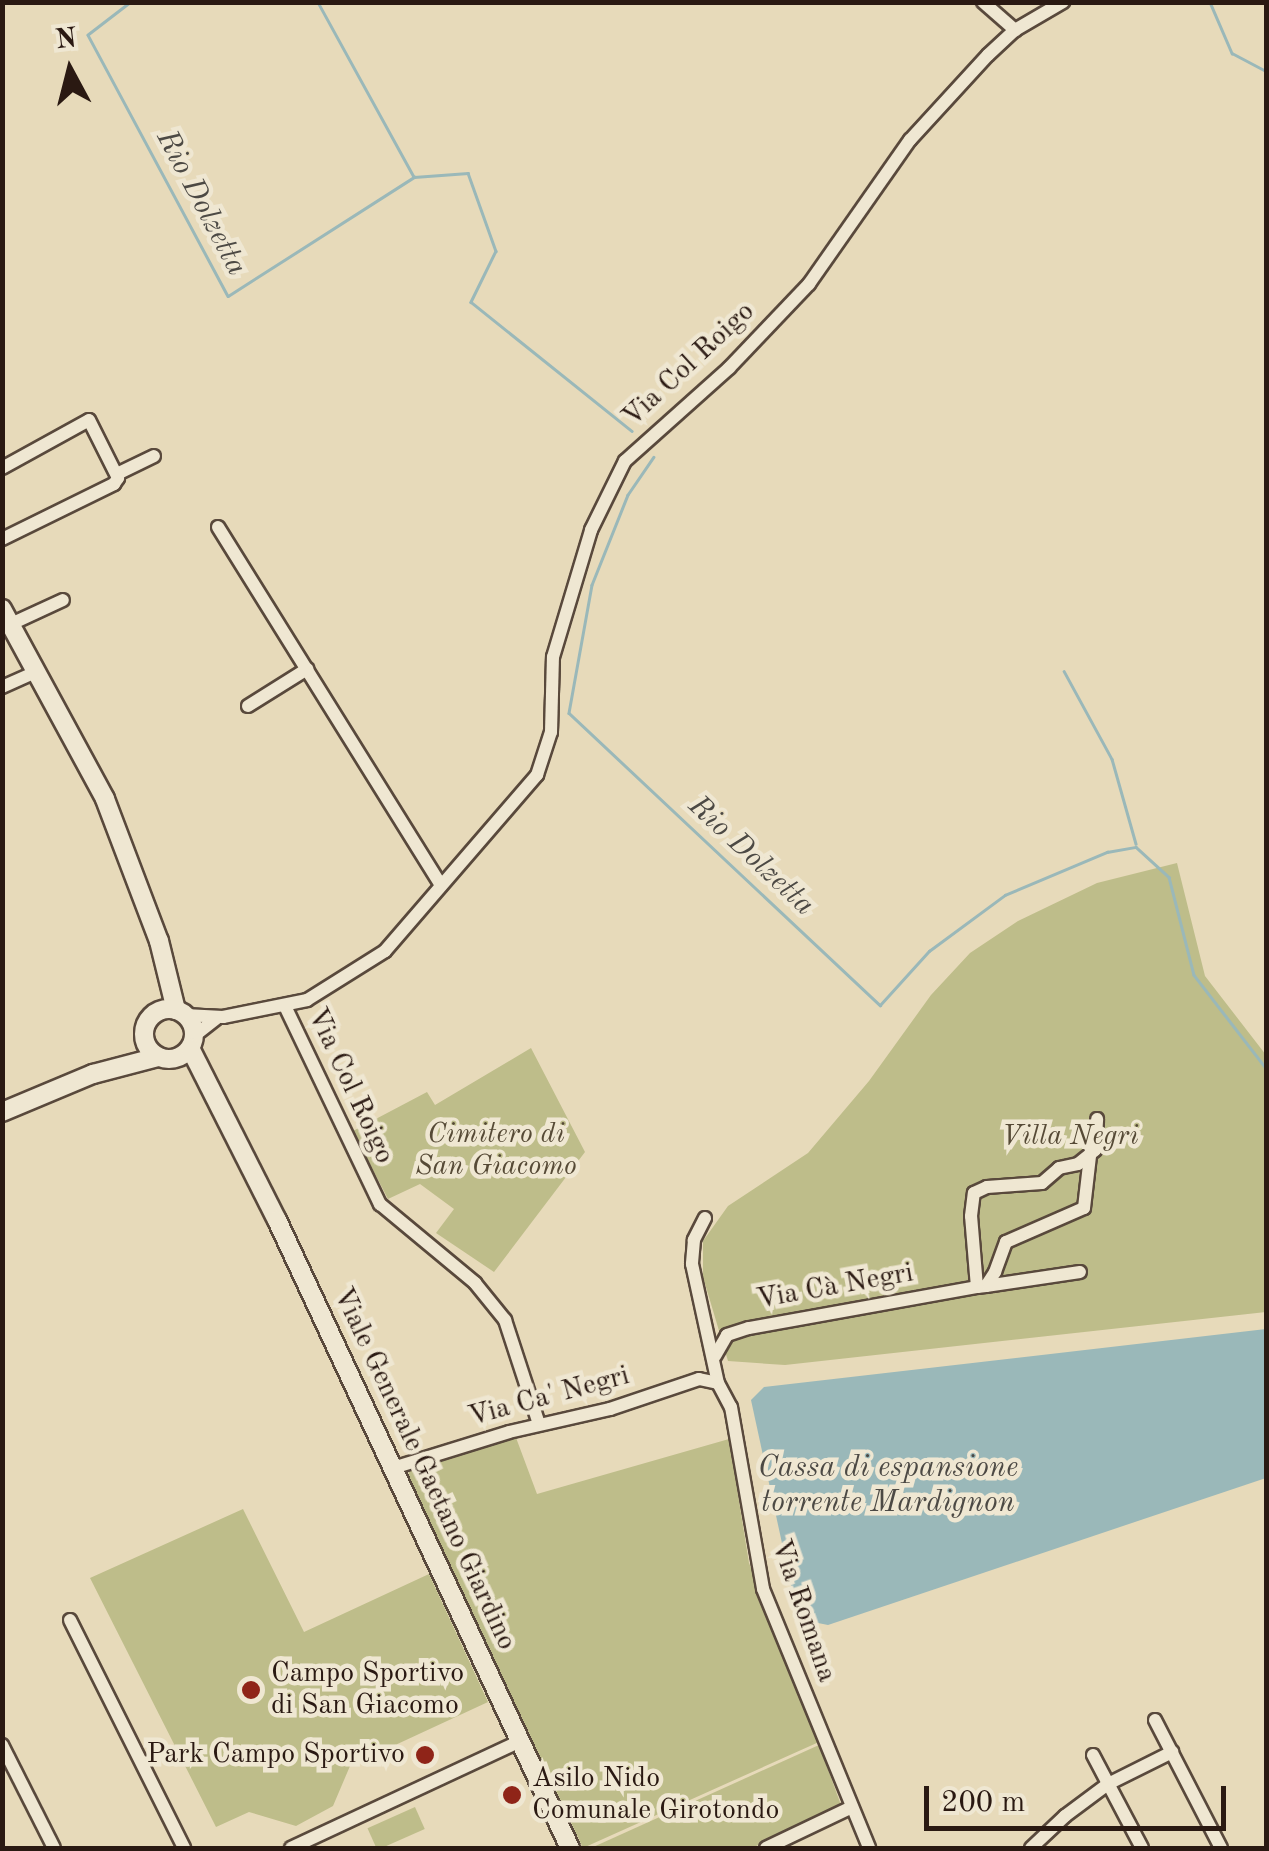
<!DOCTYPE html>
<html>
<head>
<meta charset="utf-8">
<style>
  body { margin:0 }
  #map { position:relative; width:1269px; height:1851px; overflow:hidden; background:#e7daba; font-family:"Old Standard TT",serif }
  div>[style] { position:absolute }
  .green>* { inset:0; background:#bebd8a; transform-origin:0 0 }
  .water>* { inset:0; background:#9ab8b9 }
  .stream>* { height:2.5px; margin:-1.25px; padding:0 1.25px; transform-origin:1.25px; border-radius:1.25px; background:#9ab8b9 }
  .roads { filter:drop-shadow(2px 0 #59493c) drop-shadow(-2px 0 #59493c) drop-shadow(0 2px #59493c) drop-shadow(0 -2px #59493c) }
  .minor>* { height:12px; margin:-6px; padding:0 6px; transform-origin:6px; border-radius:6px; background:#efe7d2 }
  .secondary>* { height:18px; margin:-9px; padding:0 9px; transform-origin:9px; border-radius:9px; background:#efe7d2 }
  .secondary>.ring { margin:-9px; padding:0; box-sizing:content-box; background:none; border:18px solid #efe7d2; border-radius:50% }
  .dots>* { width:28px; height:28px; translate:-50% -50%; box-sizing:border-box; border:5px solid #efe7d2; border-radius:50% }
  span { translate:-50% -50%; white-space:nowrap; text-align:center; line-height:1.15; -webkit-text-stroke:9px #efe7d2; paint-order:stroke }
  .street-label { font-size:28px; color:#2a1912 }
  .park-label { font-size:28px; color:#564a36; font-style:italic }
  .poi-label { font-size:28px; color:#2a1912 }
  .left { translate:0 -50%; text-align:left }
  .right { translate:-100% -50%; text-align:right }
  .water-label { font-size:30px; color:#4c4944; font-style:italic }
  .frame { position:absolute; inset:0; border:5px solid #2a1912; pointer-events:none }
  .north { position:absolute; left:20px; top:20px; width:100px; height:100px; -webkit-text-stroke:8px #efe7d2; paint-order:stroke; rotate:353deg; font-size:28px; font-weight:700; line-height:40px; text-align:center; color:#2a1912 }
  .north::after { content:''; display:block; margin:auto; width:35px; height:45px; background:#2a1912; clip-path:polygon(50% 0,100% 100%,50% 72%,0 100%) }
  .scale { position:absolute; left:924px; top:1786px; width:302px; height:45px; box-sizing:border-box; border:5px solid #2a1912; border-top:0; padding-left:12px; font-size:30px; line-height:35px; white-space:nowrap; color:#2a1912; -webkit-text-stroke:8px #efe7d2; paint-order:stroke }
</style>
</head>
<body>
<div id="map">
  <div class="green">
    <i style="clip-path:polygon(1177px 863px,1205px 976px,1266px 1055px,1266px 1312px,785px 1365px,728px 1361px,703px 1277px,703px 1241px,728px 1206px,808px 1153px,869px 1081px,931px 995px,970px 953px,1018px 921px,1097px 883px)"></i>
    <i style="clip-path:polygon(531px 1048px,585px 1152px,494px 1272px,436px 1233px,454px 1209px,420px 1184px,388px 1199px,353px 1131px,427px 1092px,435px 1105px)"></i>
    <i style="clip-path:polygon(515px 1435px,537px 1494px,729px 1439px,749px 1563px,819px 1742px,583px 1848px,408px 1476px,410px 1469px)"></i>
    <i style="clip-path:polygon(243px 1509px,304px 1632px,429px 1574px,488px 1702px,350px 1766px,333px 1806px,296px 1826px,249px 1812px,216px 1827px,90px 1578px)"></i>
    <i style="clip-path:polygon(819px 1745px,841px 1805px,752px 1848px,591px 1848px)"></i>
    <i style="left:415px;top:1807px;width:24px;height:52px;rotate:66deg"></i>
  </div>
  <div class="water">
    <i style="clip-path:polygon(1266px 1329px,1266px 1478px,828px 1625px,808px 1621px,793px 1594px,751px 1400px,764px 1387px)"></i>
  </div>
  <div class="stream">
    <i style="left:131px;top:2px;width:54px;rotate:142.5deg"></i>
    <i style="left:88px;top:35px;width:296px;rotate:61.8deg"></i>
    <i style="left:228px;top:296px;width:221px;rotate:-32.6deg"></i>
    <i style="left:1210px;top:2px;width:56px;rotate:66.7deg"></i>
    <i style="left:1232px;top:53px;width:38px;rotate:28deg"></i>
    <i style="left:319px;top:4px;width:197px;rotate:61.2deg"></i>
    <i style="left:414px;top:177px;width:54px;rotate:-4.2deg"></i>
    <i style="left:468px;top:173px;width:83px;rotate:70.3deg"></i>
    <i style="left:496px;top:251px;width:57px;rotate:116.1deg"></i>
    <i style="left:471px;top:302px;width:206px;rotate:38.7deg"></i>
    <i style="left:654px;top:457px;width:46px;rotate:124.4deg"></i>
    <i style="left:628px;top:495px;width:97px;rotate:111.8deg"></i>
    <i style="left:592px;top:585px;width:130px;rotate:100.2deg"></i>
    <i style="left:569px;top:713px;width:427px;rotate:43.2deg"></i>
    <i style="left:880px;top:1005px;width:73px;rotate:-47.8deg"></i>
    <i style="left:929px;top:951px;width:94px;rotate:-36.4deg"></i>
    <i style="left:1005px;top:895px;width:111px;rotate:-22.9deg"></i>
    <i style="left:1107px;top:852px;width:29px;rotate:-10deg"></i>
    <i style="left:1136px;top:847px;width:45px;rotate:42.3deg"></i>
    <i style="left:1169px;top:877px;width:101px;rotate:75.7deg"></i>
    <i style="left:1194px;top:975px;width:118px;rotate:52.3deg"></i>
    <i style="left:1064px;top:671px;width:100px;rotate:61.4deg"></i>
    <i style="left:1112px;top:759px;width:88px;rotate:74.2deg"></i>
  </div>
  <div class="roads">
    <div class="minor">
      <i style="left:983px;top:2px;width:43px;rotate:41.2deg"></i>
      <i style="left:2px;top:468px;width:99px;rotate:-28.9deg"></i>
      <i style="left:89px;top:420px;width:65px;rotate:63.4deg"></i>
      <i style="left:118px;top:478px;width:7px;rotate:124deg"></i>
      <i style="left:114px;top:484px;width:125px;rotate:153.8deg"></i>
      <i style="left:117px;top:474px;width:41px;rotate:-25.9deg"></i>
      <i style="left:218px;top:527px;width:422px;rotate:58.1deg"></i>
      <i style="left:11px;top:624px;width:57px;rotate:-24.8deg"></i>
      <i style="left:2px;top:687px;width:39px;rotate:-24deg"></i>
      <i style="left:248px;top:706px;width:70px;rotate:-32.1deg"></i>
      <i style="left:285px;top:1006px;width:220px;rotate:64.4deg"></i>
      <i style="left:380px;top:1204px;width:124px;rotate:39.7deg"></i>
      <i style="left:475px;top:1283px;width:48px;rotate:51deg"></i>
      <i style="left:505px;top:1320px;width:109px;rotate:71.9deg"></i>
      <i style="left:185px;top:1015px;width:38px;rotate:3deg"></i>
      <i style="left:223px;top:1017px;width:86px;rotate:-11.4deg"></i>
      <i style="left:307px;top:1000px;width:92px;rotate:-32.1deg"></i>
      <i style="left:385px;top:951px;width:233px;rotate:-49.2deg"></i>
      <i style="left:537px;top:775px;width:45px;rotate:-72deg"></i>
      <i style="left:551px;top:732px;width:75px;rotate:-88.5deg"></i>
      <i style="left:553px;top:657px;width:133px;rotate:-73.3deg"></i>
      <i style="left:591px;top:530px;width:77px;rotate:-63.8deg"></i>
      <i style="left:625px;top:461px;width:140px;rotate:-41.8deg"></i>
      <i style="left:729px;top:368px;width:116px;rotate:-46.4deg"></i>
      <i style="left:809px;top:284px;width:176px;rotate:-55deg"></i>
      <i style="left:910px;top:140px;width:115px;rotate:-47.5deg"></i>
      <i style="left:988px;top:55px;width:37px;rotate:-43deg"></i>
      <i style="left:1015px;top:30px;width:56px;rotate:-30.3deg"></i>
      <i style="left:194px;top:1036px;width:28px;rotate:-38deg"></i>
      <i style="left:705px;top:1218px;width:25px;rotate:117deg"></i>
      <i style="left:694px;top:1240px;width:24px;rotate:95deg"></i>
      <i style="left:692px;top:1264px;width:122px;rotate:77.7deg"></i>
      <i style="left:986px;top:1286px;width:95px;rotate:-8.5deg"></i>
      <i style="left:977px;top:1287px;width:9px;rotate:-6deg"></i>
      <i style="left:986px;top:1286px;width:17px;rotate:-57deg"></i>
      <i style="left:995px;top:1272px;width:32px;rotate:-70deg"></i>
      <i style="left:1006px;top:1242px;width:85px;rotate:-23.6deg"></i>
      <i style="left:1084px;top:1208px;width:52px;rotate:-83.4deg"></i>
      <i style="left:715px;top:1356px;width:24px;rotate:-60deg"></i>
      <i style="left:727px;top:1335px;width:23px;rotate:-18deg"></i>
      <i style="left:749px;top:1328px;width:232px;rotate:-10.2deg"></i>
      <i style="left:977px;top:1287px;width:71px;rotate:-94.8deg"></i>
      <i style="left:971px;top:1216px;width:23px;rotate:-83deg"></i>
      <i style="left:974px;top:1193px;width:14px;rotate:-25deg"></i>
      <i style="left:987px;top:1187px;width:55px;rotate:-4.2deg"></i>
      <i style="left:1042px;top:1183px;width:23px;rotate:-41deg"></i>
      <i style="left:1059px;top:1168px;width:19px;rotate:-12deg"></i>
      <i style="left:1078px;top:1164px;width:22px;rotate:-39deg"></i>
      <i style="left:1095px;top:1150px;width:31px;rotate:-86deg"></i>
      <i style="left:718px;top:1383px;width:27px;rotate:62deg"></i>
      <i style="left:731px;top:1407px;width:185px;rotate:80deg"></i>
      <i style="left:763px;top:1589px;width:280px;rotate:67.7deg"></i>
      <i style="left:393px;top:1468px;width:121px;rotate:-17.2deg"></i>
      <i style="left:509px;top:1432px;width:104px;rotate:-12.8deg"></i>
      <i style="left:610px;top:1409px;width:94px;rotate:-18.6deg"></i>
      <i style="left:699px;top:1379px;width:19px;rotate:12deg"></i>
      <i style="left:70px;top:1620px;width:255px;rotate:63.4deg"></i>
      <i style="left:1155px;top:1720px;width:144px;rotate:62.7deg"></i>
      <i style="left:2px;top:1745px;width:115px;rotate:63.2deg"></i>
      <i style="left:1093px;top:1755px;width:105px;rotate:62.2deg"></i>
      <i style="left:291px;top:1848px;width:253px;rotate:-25deg"></i>
      <i style="left:766px;top:1848px;width:93px;rotate:-25.5deg"></i>
      <i style="left:1031px;top:1848px;width:47px;rotate:-43.3deg"></i>
      <i style="left:1065px;top:1816px;width:54px;rotate:-36.7deg"></i>
      <i style="left:1108px;top:1784px;width:72px;rotate:-26.6deg"></i>
    </div>
    <div class="secondary">
      <i style="left:2px;top:609px;width:216px;rotate:61.5deg"></i>
      <i style="left:105px;top:799px;width:152px;rotate:69.2deg"></i>
      <i style="left:159px;top:941px;width:71px;rotate:76.2deg"></i>
      <i class="ring" style="left:144px;top:1009px;width:32px;height:32px"></i>
      <i style="left:190px;top:1048px;width:193px;rotate:63.2deg"></i>
      <i style="left:277px;top:1220px;width:693px;rotate:64.99deg"></i>
      <i style="left:2px;top:1112px;width:99px;rotate:-22.7deg"></i>
      <i style="left:93px;top:1074px;width:67px;rotate:-14.7deg"></i>
    </div>
  </div>
  <div class="dots">
    <i style="left:251px;top:1690px;background:#8f2418"></i>
    <i style="left:425px;top:1755px;background:#8f2418"></i>
    <i style="left:512px;top:1795px;background:#8f2418"></i>
  </div>
  <div class="street-label">
    <span style="left:689px;top:365px;rotate:-43deg">Via Col Roigo</span>
    <span style="left:350px;top:1086px;rotate:65deg">Via Col Roigo</span>
    <span style="left:835px;top:1287px;rotate:-10deg">Via Cà Negri</span>
    <span style="left:549px;top:1397px;rotate:-15deg">Via Ca' Negri</span>
    <span style="left:424px;top:1469px;rotate:65deg">Viale Generale Gaetano Giardino</span>
    <span style="left:803px;top:1611px;rotate:71deg">Via Romana</span>
  </div>
  <div class="park-label">
    <span style="left:496px;top:1151px">Cimitero di<br>San Giacomo</span>
    <span style="left:1070px;top:1137px">Villa Negri</span>
  </div>
  <div class="poi-label">
    <span class="left" style="left:271px;top:1690px">Campo Sportivo<br>di San Giacomo</span>
    <span class="right" style="left:405px;top:1755px">Park Campo Sportivo</span>
    <span class="left" style="left:532px;top:1795px">Asilo Nido<br>Comunale Girotondo</span>
  </div>
  <div class="water-label">
    <span style="left:201px;top:203px;rotate:62deg">Rio Dolzetta</span>
    <span style="left:751px;top:856px;rotate:43deg">Rio Dolzetta</span>
    <span style="left:888px;top:1485px">Cassa di espansione<br>torrente Mardignon</span>
  </div>
  <div class="frame"></div>
  <div class="north">N</div>
  <div class="scale">200 m</div>
</div>
</body>
</html>
